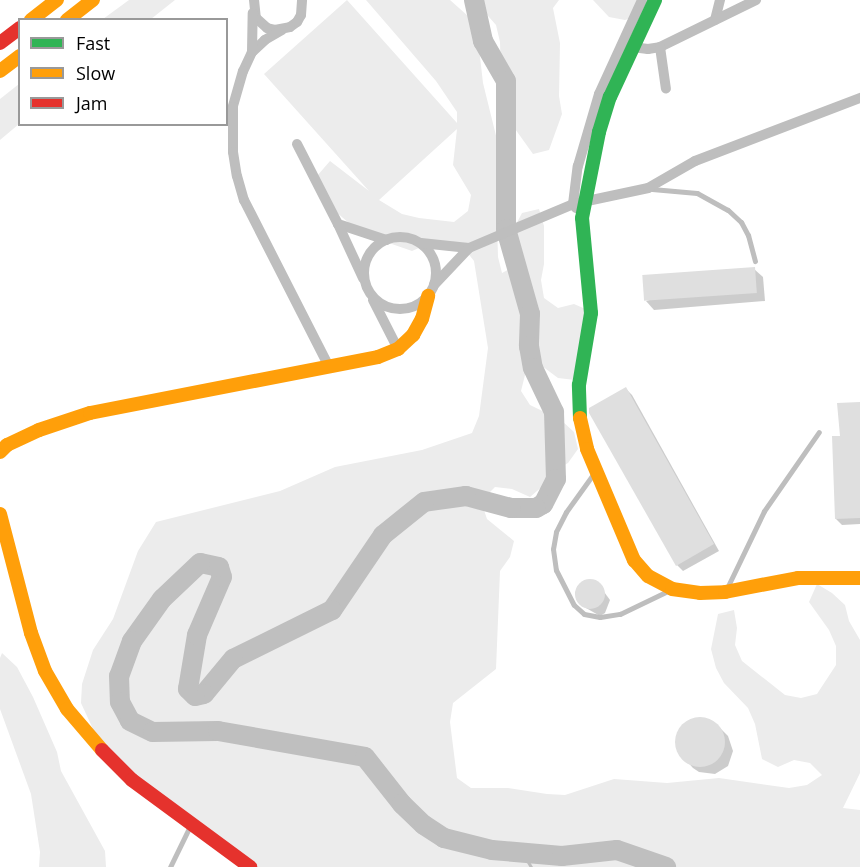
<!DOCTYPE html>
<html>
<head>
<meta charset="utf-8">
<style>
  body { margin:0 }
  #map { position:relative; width:860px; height:867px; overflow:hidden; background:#fff; font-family:"Open Sans",sans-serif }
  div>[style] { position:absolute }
  .green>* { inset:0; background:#ececec }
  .shadow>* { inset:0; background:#0003 }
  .stream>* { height:3px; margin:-1.5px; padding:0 1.5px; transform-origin:1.5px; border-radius:1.5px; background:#bfbfbf }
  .river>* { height:20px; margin:-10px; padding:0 10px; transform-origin:10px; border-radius:10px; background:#bfbfbf }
  .building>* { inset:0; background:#dfdfdf; transform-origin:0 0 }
  .round { border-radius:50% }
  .lane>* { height:5px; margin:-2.5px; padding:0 2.5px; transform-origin:2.5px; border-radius:2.5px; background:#bebebe }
  .street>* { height:10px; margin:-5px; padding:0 5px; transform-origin:5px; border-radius:5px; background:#bebebe }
  .street>.ring { margin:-5px; padding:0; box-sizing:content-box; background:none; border:10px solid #bebebe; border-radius:50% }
  .fast>* { height:14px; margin:-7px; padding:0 7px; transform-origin:7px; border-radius:7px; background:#30b455 }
  .slow>* { height:14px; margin:-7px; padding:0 7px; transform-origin:7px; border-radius:7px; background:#ff9f0a }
  .jam>* { height:14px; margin:-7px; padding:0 7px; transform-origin:7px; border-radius:7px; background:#e5322d }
  span { translate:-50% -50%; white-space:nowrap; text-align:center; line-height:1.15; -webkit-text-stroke:4.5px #fff; paint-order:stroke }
  .legend { position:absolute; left:18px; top:18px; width:210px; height:108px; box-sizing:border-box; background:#fff; border:2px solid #999; margin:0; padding:8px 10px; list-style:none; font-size:18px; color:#000 }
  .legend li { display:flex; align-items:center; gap:12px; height:30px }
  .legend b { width:30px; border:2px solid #999 }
</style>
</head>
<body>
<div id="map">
  <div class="green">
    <i style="clip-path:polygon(129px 0,175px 0,151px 19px,103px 19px)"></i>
    <i style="clip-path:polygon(evenodd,347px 0,457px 123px,457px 112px,436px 81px,366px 0,450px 0,468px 16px,479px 48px,483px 83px,504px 168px,497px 222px,498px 257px,502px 273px,517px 265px,513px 230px,522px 213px,539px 209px,544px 226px,544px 264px,541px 280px,544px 298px,558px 308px,574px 304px,590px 311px,575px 380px,558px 378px,542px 366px,525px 375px,521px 391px,530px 405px,561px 420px,574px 432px,578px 449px,568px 463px,554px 471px,544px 485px,530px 497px,512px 489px,495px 487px,481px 501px,487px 519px,514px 541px,510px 557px,500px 571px,496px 669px,453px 703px,450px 722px,457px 778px,471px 788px,508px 788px,547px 794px,565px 795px,614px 779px,667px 783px,719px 778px,789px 788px,807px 785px,822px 775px,810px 763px,794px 760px,778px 767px,762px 759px,755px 724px,748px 708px,724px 683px,716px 668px,711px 649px,718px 614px,734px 610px,737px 628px,735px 645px,742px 661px,785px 695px,801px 698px,817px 694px,836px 665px,836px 646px,829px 630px,809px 602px,817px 584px,832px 593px,845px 605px,849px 621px,860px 640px,860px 773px,843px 808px,860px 810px,860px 867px,250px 867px,105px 755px,81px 703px,82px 684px,93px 650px,113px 619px,138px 551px,156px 522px,280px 491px,335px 467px,422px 450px,472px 433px,479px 416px,488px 348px,474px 261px,463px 247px,428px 244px,412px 251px,363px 234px,349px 223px,336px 212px,317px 176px,330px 161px,369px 191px,264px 74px,347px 0,457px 129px,453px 165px,471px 195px,468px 211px,454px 222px,419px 218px,402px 214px,379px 200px,457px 129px)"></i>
    <i style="clip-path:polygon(474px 0,559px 0,553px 8px,560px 43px,559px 96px,562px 114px,549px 150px,533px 154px,513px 126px,506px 110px,501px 77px,500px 42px,496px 25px)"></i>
    <i style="clip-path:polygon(593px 0,653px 0,642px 14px,625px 20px,609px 17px)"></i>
    <i style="clip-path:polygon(19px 84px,19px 124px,0 140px,0 99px)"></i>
    <i style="clip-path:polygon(2px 653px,17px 667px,33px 697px,57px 752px,61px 771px,105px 851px,106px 867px,39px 867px,40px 852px,31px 794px,0 709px,0 658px)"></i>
  </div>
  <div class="shadow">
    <i style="clip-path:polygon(754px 269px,763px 277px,765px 301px,654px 310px,646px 301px)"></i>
    <i style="clip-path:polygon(626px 389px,632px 395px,719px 551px,683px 571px,677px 565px)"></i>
    <i style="clip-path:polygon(860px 403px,860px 524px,842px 525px,836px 519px,841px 438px)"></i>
    <i style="clip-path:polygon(591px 581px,599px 585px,610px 600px,605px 613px,600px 616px,586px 608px,575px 593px,578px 586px)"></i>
    <i style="clip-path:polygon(699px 719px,706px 719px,719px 727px,728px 736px,733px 751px,728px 766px,715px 774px,699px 772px,693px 768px,684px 758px,677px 744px,678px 737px,685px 724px)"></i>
  </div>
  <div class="stream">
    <i style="left:522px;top:852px;width:17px;rotate:59deg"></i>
  </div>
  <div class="river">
    <i style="left:474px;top:0;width:42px;rotate:77.6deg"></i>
    <i style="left:483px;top:41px;width:46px;rotate:60.1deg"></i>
    <i style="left:506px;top:81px;width:148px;rotate:90deg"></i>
    <i style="left:506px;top:229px;width:88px;rotate:74.2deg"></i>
    <i style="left:530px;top:314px;width:32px;rotate:92deg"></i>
    <i style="left:529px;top:346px;width:22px;rotate:80deg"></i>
    <i style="left:533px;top:368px;width:49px;rotate:64.5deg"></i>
    <i style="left:554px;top:412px;width:67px;rotate:88.3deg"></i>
    <i style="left:556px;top:479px;width:28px;rotate:117deg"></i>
    <i style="left:543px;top:504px;width:8px;rotate:150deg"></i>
    <i style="left:536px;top:508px;width:25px;rotate:180deg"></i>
    <i style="left:511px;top:508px;width:47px;rotate:-165.1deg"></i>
    <i style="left:466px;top:496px;width:42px;rotate:171.9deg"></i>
    <i style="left:424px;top:502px;width:53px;rotate:141.2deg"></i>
    <i style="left:383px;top:535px;width:91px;rotate:124.2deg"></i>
    <i style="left:332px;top:610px;width:110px;rotate:153.7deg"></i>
    <i style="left:233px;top:659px;width:45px;rotate:129.6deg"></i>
    <i style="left:204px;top:694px;width:9px;rotate:167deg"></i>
    <i style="left:195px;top:696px;width:10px;rotate:-135deg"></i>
    <i style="left:188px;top:689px;width:55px;rotate:-80.5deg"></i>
    <i style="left:197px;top:635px;width:63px;rotate:-66.7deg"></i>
    <i style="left:222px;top:577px;width:10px;rotate:-107deg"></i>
    <i style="left:219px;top:567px;width:19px;rotate:-168deg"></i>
    <i style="left:200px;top:563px;width:52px;rotate:136.5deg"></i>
    <i style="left:162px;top:599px;width:52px;rotate:125.5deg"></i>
    <i style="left:132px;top:641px;width:37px;rotate:110deg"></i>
    <i style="left:119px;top:676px;width:26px;rotate:88deg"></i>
    <i style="left:120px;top:702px;width:21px;rotate:62deg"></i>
    <i style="left:130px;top:721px;width:25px;rotate:26deg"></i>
    <i style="left:153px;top:732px;width:65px;rotate:-0.9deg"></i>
    <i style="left:218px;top:731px;width:149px;rotate:10deg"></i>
    <i style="left:365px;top:757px;width:60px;rotate:51.8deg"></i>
    <i style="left:402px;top:804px;width:30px;rotate:44deg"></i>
    <i style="left:424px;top:825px;width:24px;rotate:33deg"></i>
    <i style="left:444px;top:838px;width:49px;rotate:14deg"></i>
    <i style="left:492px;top:850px;width:70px;rotate:4.9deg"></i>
    <i style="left:562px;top:856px;width:55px;rotate:-6.2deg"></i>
    <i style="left:617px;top:850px;width:52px;rotate:19.1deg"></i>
  </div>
  <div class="building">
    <i style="left:755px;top:267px;width:26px;height:113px;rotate:86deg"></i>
    <i style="clip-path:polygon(626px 387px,714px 544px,676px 566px,589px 413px,589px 408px)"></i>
    <i style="clip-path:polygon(860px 402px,860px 518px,835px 519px,832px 436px,840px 436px,837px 403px)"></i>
    <i class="round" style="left:575px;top:579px;width:30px;height:30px"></i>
    <i class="round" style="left:675px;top:717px;width:50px;height:50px"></i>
  </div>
  <div class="lane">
    <i style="left:652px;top:189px;width:45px;rotate:5.1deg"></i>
    <i style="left:697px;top:193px;width:35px;rotate:29deg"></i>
    <i style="left:728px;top:210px;width:18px;rotate:43deg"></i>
    <i style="left:741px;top:222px;width:15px;rotate:62deg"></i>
    <i style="left:748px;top:235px;width:27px;rotate:75deg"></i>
    <i style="left:594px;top:473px;width:48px;rotate:125.7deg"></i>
    <i style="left:566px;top:512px;width:22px;rotate:117deg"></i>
    <i style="left:556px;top:532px;width:17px;rotate:100deg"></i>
    <i style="left:553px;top:549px;width:21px;rotate:82deg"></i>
    <i style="left:556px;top:570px;width:39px;rotate:63deg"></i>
    <i style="left:574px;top:605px;width:13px;rotate:42deg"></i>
    <i style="left:584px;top:614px;width:16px;rotate:11deg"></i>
    <i style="left:600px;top:617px;width:20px;rotate:-9deg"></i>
    <i style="left:620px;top:614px;width:53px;rotate:-25.6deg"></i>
    <i style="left:727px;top:588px;width:85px;rotate:-64.3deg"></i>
    <i style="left:764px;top:511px;width:96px;rotate:-55.2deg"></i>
    <i style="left:170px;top:867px;width:46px;rotate:-64deg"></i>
  </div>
  <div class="street">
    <i style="left:254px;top:0;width:18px;rotate:84deg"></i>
    <i style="left:256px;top:18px;width:15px;rotate:42deg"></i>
    <i style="left:267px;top:28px;width:8px;rotate:14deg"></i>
    <i style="left:275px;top:30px;width:15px;rotate:-11deg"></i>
    <i style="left:290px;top:27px;width:9px;rotate:-36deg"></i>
    <i style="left:297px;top:22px;width:8px;rotate:-60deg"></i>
    <i style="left:301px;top:15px;width:15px;rotate:-86deg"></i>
    <i style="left:715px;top:20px;width:21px;rotate:-76deg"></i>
    <i style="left:282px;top:30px;width:20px;rotate:150deg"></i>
    <i style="left:265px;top:40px;width:18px;rotate:137deg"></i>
    <i style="left:252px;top:52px;width:21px;rotate:115deg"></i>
    <i style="left:243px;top:71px;width:37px;rotate:106deg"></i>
    <i style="left:233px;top:107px;width:45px;rotate:90deg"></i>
    <i style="left:233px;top:152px;width:24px;rotate:81deg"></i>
    <i style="left:237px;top:176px;width:25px;rotate:74deg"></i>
    <i style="left:244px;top:200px;width:185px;rotate:63deg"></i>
    <i style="left:632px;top:47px;width:16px;rotate:7deg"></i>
    <i style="left:648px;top:49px;width:12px;rotate:-9deg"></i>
    <i style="left:660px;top:47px;width:107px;rotate:-26.1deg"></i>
    <i style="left:660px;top:47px;width:42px;rotate:81.9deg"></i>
    <i style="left:252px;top:52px;width:39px;rotate:-89deg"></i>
    <i style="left:297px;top:144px;width:90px;rotate:62.9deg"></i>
    <i style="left:338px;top:224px;width:51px;rotate:18.4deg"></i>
    <i style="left:576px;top:208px;width:5px;rotate:-127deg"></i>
    <i style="left:573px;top:204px;width:38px;rotate:-83deg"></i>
    <i style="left:578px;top:166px;width:75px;rotate:-73.7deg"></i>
    <i style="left:599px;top:94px;width:103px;rotate:-65.4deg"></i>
    <i style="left:338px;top:224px;width:60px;rotate:65.2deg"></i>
    <i class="ring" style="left:364px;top:237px;width:62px;height:62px"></i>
    <i style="left:421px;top:243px;width:48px;rotate:5.9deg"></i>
    <i style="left:469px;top:248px;width:113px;rotate:-22.9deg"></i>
    <i style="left:573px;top:204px;width:77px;rotate:-12deg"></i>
    <i style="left:648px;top:188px;width:54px;rotate:-29.9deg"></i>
    <i style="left:695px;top:161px;width:177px;rotate:-20.9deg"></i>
    <i style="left:434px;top:285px;width:51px;rotate:-46.6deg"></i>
    <i style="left:373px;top:300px;width:55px;rotate:63deg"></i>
  </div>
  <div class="fast">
    <i style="left:580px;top:418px;width:33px;rotate:-92deg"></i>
    <i style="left:579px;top:385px;width:73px;rotate:-80.5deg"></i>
    <i style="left:591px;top:313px;width:95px;rotate:-95.4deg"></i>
    <i style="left:582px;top:218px;width:88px;rotate:-78.8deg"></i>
    <i style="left:599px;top:132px;width:37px;rotate:-73deg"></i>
    <i style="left:610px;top:97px;width:107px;rotate:-65.1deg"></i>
  </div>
  <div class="slow">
    <i style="left:31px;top:20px;width:33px;rotate:-38deg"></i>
    <i style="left:67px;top:20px;width:33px;rotate:-38deg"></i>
    <i style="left:0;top:71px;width:25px;rotate:-37deg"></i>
    <i style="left:580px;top:418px;width:32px;rotate:77deg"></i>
    <i style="left:587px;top:449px;width:121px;rotate:67.1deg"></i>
    <i style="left:634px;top:560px;width:21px;rotate:49deg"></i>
    <i style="left:648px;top:576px;width:27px;rotate:28deg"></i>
    <i style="left:672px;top:589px;width:28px;rotate:8deg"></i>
    <i style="left:700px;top:593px;width:25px;rotate:-2deg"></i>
    <i style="left:725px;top:592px;width:74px;rotate:-10.9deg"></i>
    <i style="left:798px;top:578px;width:62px"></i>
    <i style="left:0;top:452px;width:10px;rotate:-45deg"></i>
    <i style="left:7px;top:445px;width:35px;rotate:-25deg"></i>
    <i style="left:39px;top:430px;width:54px;rotate:-18.4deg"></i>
    <i style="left:90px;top:413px;width:293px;rotate:-11deg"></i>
    <i style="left:378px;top:357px;width:22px;rotate:-22deg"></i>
    <i style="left:398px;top:349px;width:21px;rotate:-43deg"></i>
    <i style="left:413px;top:335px;width:18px;rotate:-61deg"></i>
    <i style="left:422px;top:319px;width:24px;rotate:-75deg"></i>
    <i style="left:0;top:514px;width:123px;rotate:75.4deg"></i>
    <i style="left:31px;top:633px;width:40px;rotate:69.8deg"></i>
    <i style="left:45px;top:671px;width:44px;rotate:59.9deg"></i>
    <i style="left:67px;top:709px;width:54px;rotate:49.5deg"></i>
  </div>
  <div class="jam">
    <i style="left:0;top:43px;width:25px;rotate:-37deg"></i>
    <i style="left:102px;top:750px;width:42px;rotate:45deg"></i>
    <i style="left:132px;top:780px;width:147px;rotate:36.4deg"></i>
  </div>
  <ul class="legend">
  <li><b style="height:8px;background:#30b455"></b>Fast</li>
  <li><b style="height:8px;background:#ff9f0a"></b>Slow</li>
  <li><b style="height:8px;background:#e5322d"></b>Jam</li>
  </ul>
</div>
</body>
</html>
